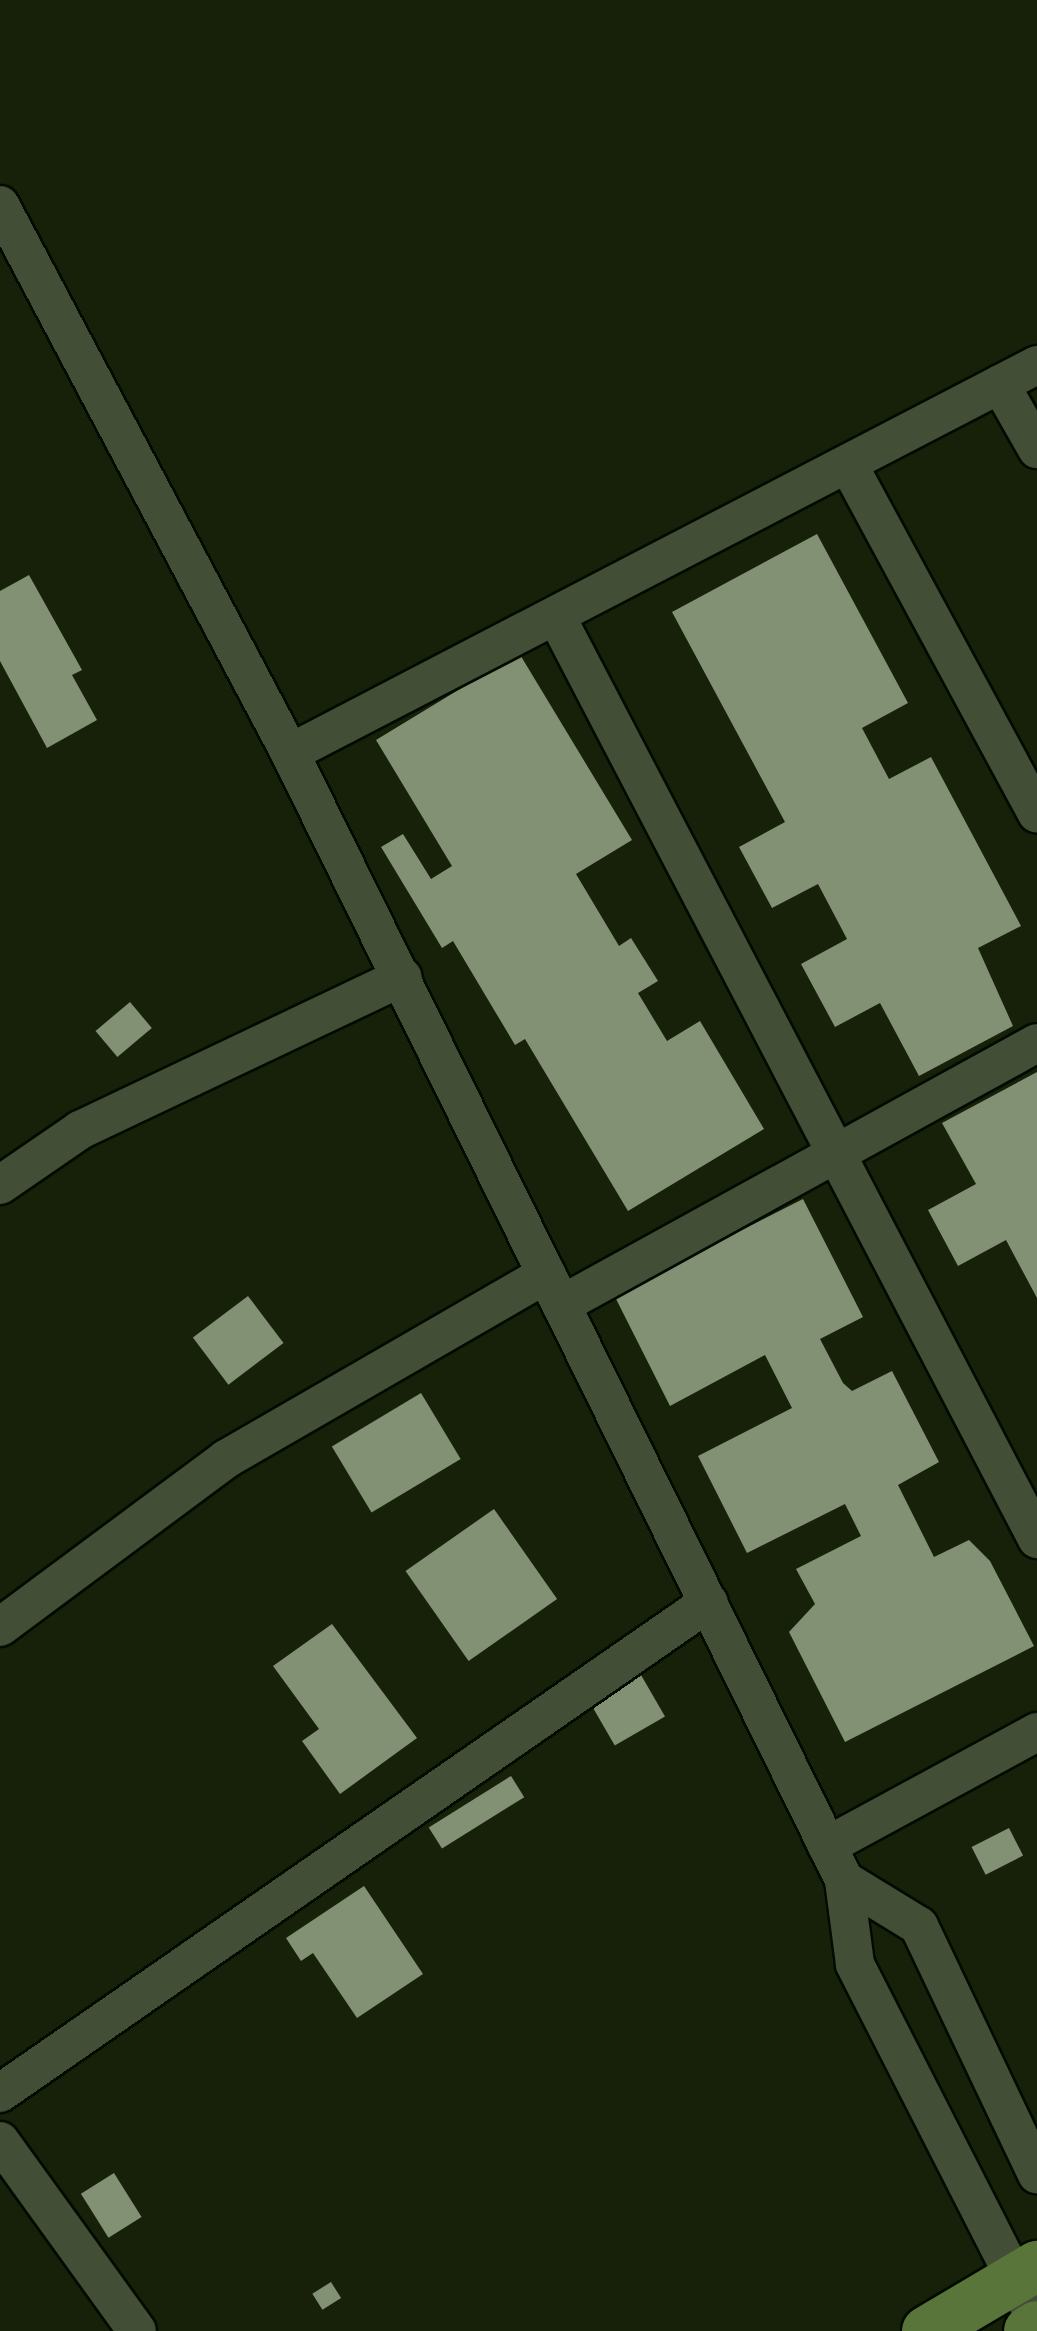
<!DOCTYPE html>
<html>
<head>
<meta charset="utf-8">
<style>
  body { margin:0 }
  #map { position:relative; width:1037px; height:2331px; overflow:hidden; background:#17210a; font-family:"Crimson Pro",serif }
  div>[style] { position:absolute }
  .building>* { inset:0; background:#829074; transform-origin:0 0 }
  .roads { filter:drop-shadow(2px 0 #030a00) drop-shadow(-2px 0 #030a00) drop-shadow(0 2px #030a00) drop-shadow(0 -2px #030a00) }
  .minor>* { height:38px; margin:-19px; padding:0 19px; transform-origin:19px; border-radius:19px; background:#424e36 }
  .major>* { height:50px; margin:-25px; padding:0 25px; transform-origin:25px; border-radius:25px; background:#5a7539 }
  span { translate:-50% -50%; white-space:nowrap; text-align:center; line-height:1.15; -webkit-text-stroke:10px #17210a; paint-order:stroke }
</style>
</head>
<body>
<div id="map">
  <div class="building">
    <i style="clip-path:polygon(817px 534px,908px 703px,862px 728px,889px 779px,931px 757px,1021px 926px,978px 948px,1013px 1026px,919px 1076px,880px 1003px,835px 1027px,801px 964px,847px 939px,818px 884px,772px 908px,739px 847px,785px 822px,672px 612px)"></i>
    <i style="clip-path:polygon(29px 575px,82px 670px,72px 675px,97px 720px,47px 748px,0 661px,0 591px)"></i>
    <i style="clip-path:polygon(519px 653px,632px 840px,576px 874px,619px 946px,631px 938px,658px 981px,638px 993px,667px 1041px,700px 1021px,764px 1129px,628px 1211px,525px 1039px,515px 1045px,453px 941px,442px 948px,381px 847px,403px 834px,431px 879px,452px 866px,376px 740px)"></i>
    <i style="left:130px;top:1002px;width:34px;height:45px;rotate:50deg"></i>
    <i style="clip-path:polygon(1037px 1072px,1037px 1298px,1006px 1240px,958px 1266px,928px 1210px,976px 1184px,942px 1123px)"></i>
    <i style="clip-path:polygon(803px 1199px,863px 1317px,820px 1339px,843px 1383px,852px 1391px,892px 1371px,939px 1462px,898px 1485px,934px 1557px,969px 1540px,990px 1561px,1034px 1646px,845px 1742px,789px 1632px,815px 1604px,796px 1569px,861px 1536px,845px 1504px,747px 1553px,698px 1456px,792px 1408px,765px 1355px,670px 1406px,614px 1295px)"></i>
    <i style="left:248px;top:1296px;width:59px;height:69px;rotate:53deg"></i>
    <i style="left:421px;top:1393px;width:77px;height:104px;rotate:59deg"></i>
    <i style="left:494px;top:1509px;width:110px;height:108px;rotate:55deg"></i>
    <i style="clip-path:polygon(332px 1624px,417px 1738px,340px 1794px,302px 1741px,319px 1729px,273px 1666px)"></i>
    <i style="left:641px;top:1675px;width:48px;height:58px;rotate:60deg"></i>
    <i style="left:511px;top:1776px;width:25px;height:97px;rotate:58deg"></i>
    <i style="left:1009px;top:1828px;width:31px;height:42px;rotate:63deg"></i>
    <i style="clip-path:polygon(364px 1886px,423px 1974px,357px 2018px,313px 1953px,301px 1961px,286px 1938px)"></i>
    <i style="left:114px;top:2173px;width:52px;height:39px;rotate:58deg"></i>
    <i style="left:331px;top:2282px;width:19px;height:22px;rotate:58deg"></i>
  </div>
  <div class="roads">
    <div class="minor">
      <i style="left:0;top:205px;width:620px;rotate:62.11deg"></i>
      <i style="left:290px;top:753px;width:1256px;rotate:63.82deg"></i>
      <i style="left:1000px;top:384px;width:75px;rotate:60.4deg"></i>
      <i style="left:849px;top:466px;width:395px;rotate:61.6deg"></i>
      <i style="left:556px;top:616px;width:1041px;rotate:62.47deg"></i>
      <i style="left:290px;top:753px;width:842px;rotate:-27.45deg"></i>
      <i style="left:0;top:1185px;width:97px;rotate:-34.5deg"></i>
      <i style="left:80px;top:1130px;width:357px;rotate:-25.4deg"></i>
      <i style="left:561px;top:1305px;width:543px;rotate:-28.83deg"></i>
      <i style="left:0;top:1627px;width:282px;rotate:-36.6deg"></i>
      <i style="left:226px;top:1459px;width:370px;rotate:-30deg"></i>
      <i style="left:827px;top:1846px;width:239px;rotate:-28.5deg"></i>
      <i style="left:0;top:2093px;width:862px;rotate:-34.7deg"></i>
      <i style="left:0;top:2141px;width:234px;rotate:54.2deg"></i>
      <i style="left:1027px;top:2302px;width:379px;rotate:-117deg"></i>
      <i style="left:855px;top:1964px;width:85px;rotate:-97.5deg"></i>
      <i style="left:844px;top:1880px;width:88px;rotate:31.5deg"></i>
      <i style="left:919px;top:1926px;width:275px;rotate:64.6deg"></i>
    </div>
    <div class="major">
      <i style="left:927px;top:2331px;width:128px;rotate:-30.6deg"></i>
      <i style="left:1029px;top:2331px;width:9px;rotate:-32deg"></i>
    </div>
  </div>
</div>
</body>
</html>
